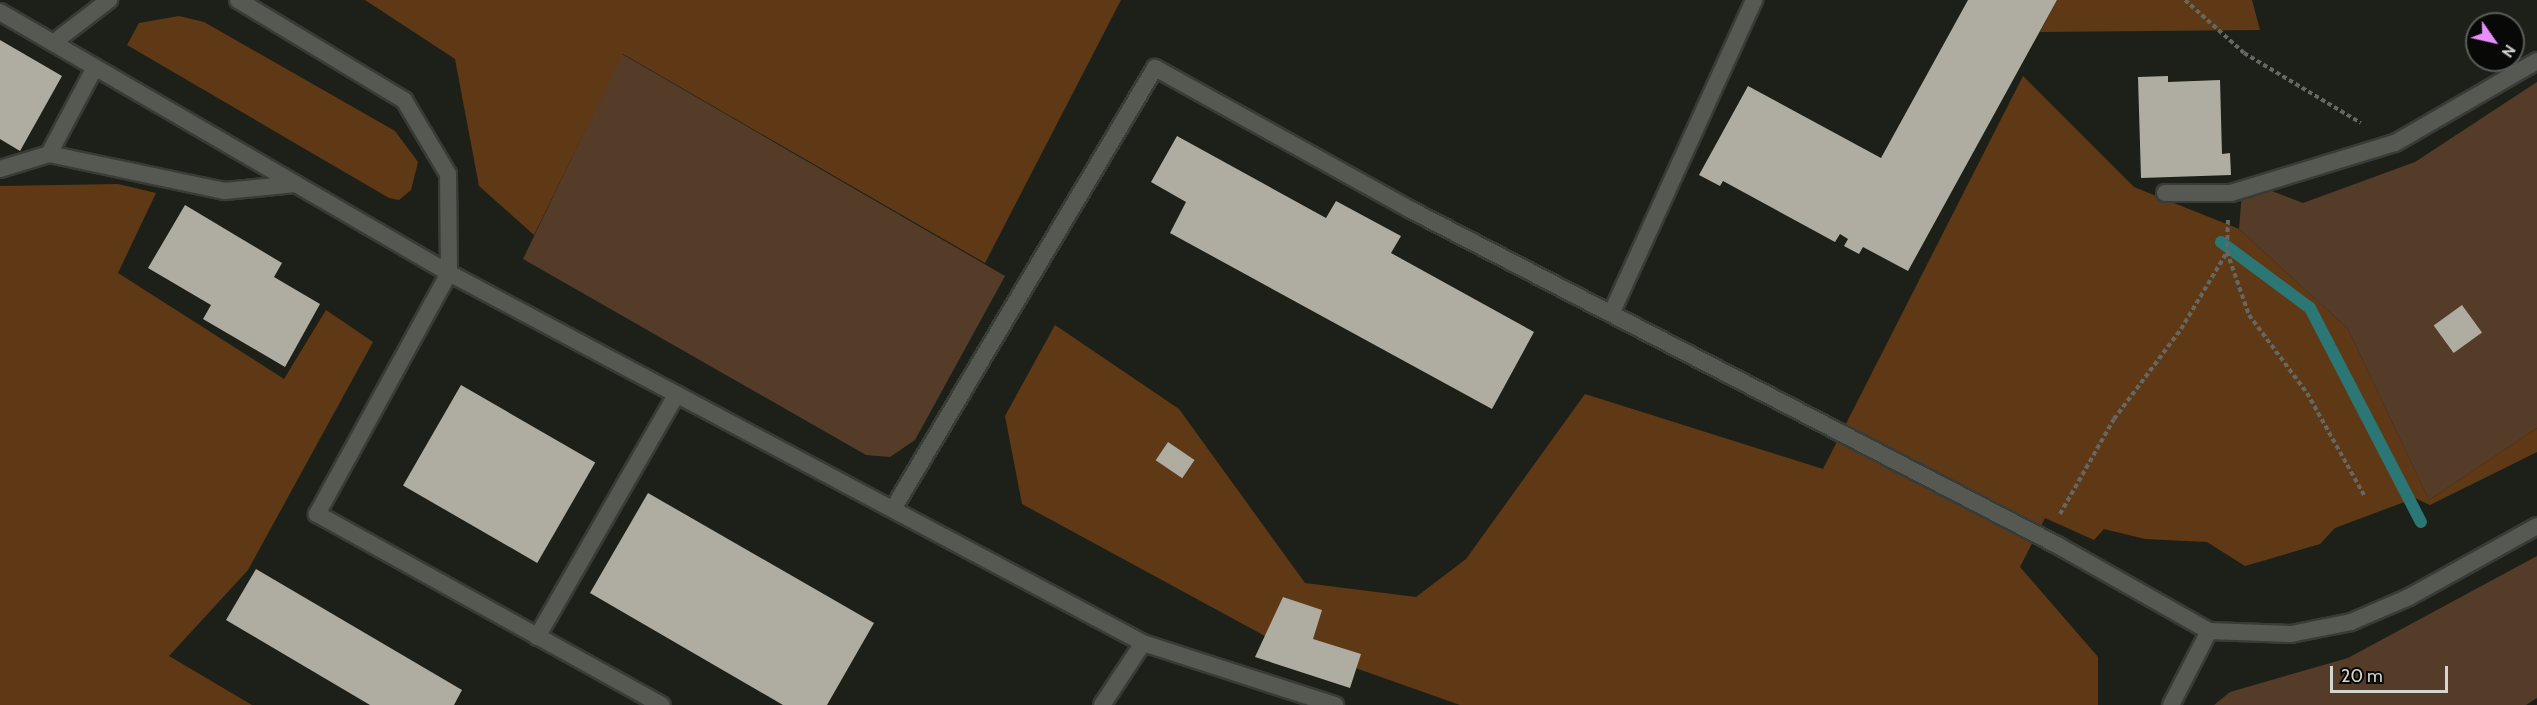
<!DOCTYPE html>
<html>
<head>
<meta charset="utf-8">
<style>
  body { margin:0 }
  #map { position:relative; width:2537px; height:705px; overflow:hidden; background:#1d2019; font-family:Cabin,sans-serif }
  div>[style] { position:absolute }
  .green>* { inset:0; background:#543c28 }
  .forest>* { inset:0; background:#5f3915 }
  .stream>* { height:12px; margin:-6px; padding:0 6px; transform-origin:6px; border-radius:6px; background:#2b7775 }
  .building>* { inset:0; background:#afaca2; transform-origin:0 0 }
  .path>* { height:4px; margin-top:-2px; transform-origin:0; background:repeating-linear-gradient(90deg,#656862 0 4.5px,transparent 0 7.5px) }
  .roads { filter:drop-shadow(2px 0 #383b36) drop-shadow(-2px 0 #383b36) drop-shadow(0 2px #383b36) drop-shadow(0 -2px #383b36) }
  .service>* { height:16px; margin:-8px; padding:0 8px; transform-origin:8px; border-radius:8px; background:#565951 }
  span { translate:-50% -50%; white-space:nowrap; text-align:center; line-height:1.15; -webkit-text-stroke:6px #080907; paint-order:stroke }
  .north { position:absolute; left:2465px; top:12px; width:60px; height:60px; box-sizing:border-box; background:#080907; border:2px solid #595b57; border-radius:50%; rotate:124deg; font-size:16px; font-weight:700; line-height:24px; text-align:center; color:#d3d6d0 }
  .north::after { content:''; display:block; margin:auto; width:21px; height:27px; background:#e98efe; clip-path:polygon(50% 0,100% 100%,50% 72%,0 100%) }
  .scale { position:absolute; left:2330px; top:666px; width:118px; height:27px; box-sizing:border-box; border:3px solid #d3d6d0; border-top:0; padding-left:8px; font-size:18px; line-height:21px; white-space:nowrap; color:#d3d6d0; -webkit-text-stroke:4px #080907; paint-order:stroke }
</style>
</head>
<body>
<div id="map">
  <div class="green">
    <i style="clip-path:polygon(622px 54px,1005px 276px,915px 440px,890px 457px,866px 455px,523px 259px)"></i>
    <i style="clip-path:polygon(2537px 82px,2537px 428px,2429px 500px,2348px 329px,2239px 229px,2243px 180px,2303px 203px,2415px 162px)"></i>
    <i style="clip-path:polygon(2537px 556px,2537px 698px,2526px 705px,2214px 705px,2230px 692px,2348px 658px)"></i>
  </div>
  <div class="forest">
    <i style="clip-path:polygon(365px 0,1121px 0,985px 263px,623px 54px,534px 235px,479px 186px,455px 59px)"></i>
    <i style="clip-path:polygon(2057px 0,2252px 0,2260px 30px,2040px 32px)"></i>
    <i style="clip-path:polygon(179px 16px,204px 22px,395px 131px,418px 162px,411px 190px,399px 200px,389px 198px,127px 45px,139px 23px)"></i>
    <i style="clip-path:polygon(2023px 76px,2134px 187px,2239px 229px,2348px 329px,2429px 500px,2537px 428px,2537px 452px,2430px 505px,2415px 498px,2335px 528px,2320px 544px,2245px 566px,2207px 542px,2145px 539px,2104px 529px,2094px 540px,2045px 518px,2020px 567px,2098px 657px,2098px 705px,1460px 705px,1265px 636px,1022px 504px,1005px 416px,1055px 325px,1179px 409px,1305px 583px,1416px 597px,1466px 559px,1585px 394px,1823px 469px)"></i>
    <i style="clip-path:polygon(118px 184px,156px 193px,118px 273px,284px 379px,326px 310px,373px 342px,248px 570px,169px 656px,252px 705px,0 705px,0 186px)"></i>
  </div>
  <div class="stream">
    <i style="left:2221px;top:242px;width:111px;rotate:36.6deg"></i>
    <i style="left:2310px;top:308px;width:241px;rotate:62.6deg"></i>
  </div>
  <div class="building">
    <i style="clip-path:polygon(1968px 0,2057px 0,1908px 271px,1863px 247px,1859px 254px,1844px 246px,1848px 239px,1840px 234px,1835px 242px,1723px 181px,1720px 186px,1699px 175px,1748px 86px,1881px 158px)"></i>
    <i style="clip-path:polygon(0 40px,62px 76px,20px 151px,0 139px)"></i>
    <i style="clip-path:polygon(2168px 76px,2168px 82px,2220px 80px,2222px 154px,2230px 153px,2231px 175px,2141px 178px,2138px 77px)"></i>
    <i style="clip-path:polygon(1177px 136px,1326px 218px,1336px 201px,1401px 236px,1391px 253px,1534px 332px,1492px 409px,1170px 233px,1186px 202px,1151px 182px)"></i>
    <i style="clip-path:polygon(185px 205px,282px 263px,274px 277px,320px 304px,285px 367px,203px 319px,211px 305px,148px 268px)"></i>
    <i style="left:2462px;top:305px;width:34px;height:35px;rotate:54deg"></i>
    <i style="left:461px;top:385px;width:155px;height:116px;rotate:30deg"></i>
    <i style="left:1168px;top:442px;width:32px;height:22px;rotate:34deg"></i>
    <i style="clip-path:polygon(648px 493px,874px 623px,827px 705px,783px 705px,590px 593px)"></i>
    <i style="clip-path:polygon(256px 569px,462px 690px,454px 705px,370px 705px,226px 620px)"></i>
    <i style="clip-path:polygon(1283px 597px,1322px 610px,1313px 639px,1361px 654px,1350px 688px,1255px 657px)"></i>
  </div>
  <div class="path">
    <i style="left:2185px;top:0;width:79px;rotate:41.9deg"></i>
    <i style="left:2244px;top:53px;width:136px;rotate:30.9deg"></i>
    <i style="left:2228px;top:220px;width:32px;rotate:92deg"></i>
    <i style="left:2227px;top:252px;width:67px;rotate:70.8deg"></i>
    <i style="left:2249px;top:315px;width:97px;rotate:53.4deg"></i>
    <i style="left:2307px;top:393px;width:117px;rotate:60.8deg"></i>
    <i style="left:2060px;top:514px;width:109px;rotate:-60.4deg"></i>
    <i style="left:2114px;top:419px;width:112px;rotate:-53.3deg"></i>
    <i style="left:2181px;top:329px;width:90px;rotate:-59.1deg"></i>
  </div>
  <div class="roads">
    <div class="service">
      <i style="left:238px;top:0;width:194px;rotate:31.1deg"></i>
      <i style="left:404px;top:100px;width:86px;rotate:59.3deg"></i>
      <i style="left:448px;top:174px;width:99px;rotate:89.4deg"></i>
      <i style="left:449px;top:273px;width:275px;rotate:118.7deg"></i>
      <i style="left:317px;top:514px;width:394px;rotate:29deg"></i>
      <i style="left:0;top:12px;width:519px;rotate:30.17deg"></i>
      <i style="left:449px;top:273px;width:786px;rotate:28.06deg"></i>
      <i style="left:1143px;top:643px;width:202px;rotate:17.9deg"></i>
      <i style="left:53px;top:43px;width:71px;rotate:-37.5deg"></i>
      <i style="left:49px;top:154px;width:180px;rotate:11.9deg"></i>
      <i style="left:225px;top:191px;width:71px;rotate:-5.6deg"></i>
      <i style="left:0;top:169px;width:51px;rotate:-17deg"></i>
      <i style="left:49px;top:154px;width:98px;rotate:-62.1deg"></i>
      <i style="left:2165px;top:193px;width:66px"></i>
      <i style="left:2231px;top:193px;width:171px;rotate:-17deg"></i>
      <i style="left:2395px;top:143px;width:164px;rotate:-30deg"></i>
      <i style="left:1612px;top:312px;width:343px;rotate:-65.5deg"></i>
      <i style="left:893px;top:509px;width:513px;rotate:-59.29deg"></i>
      <i style="left:1155px;top:68px;width:293px;rotate:29deg"></i>
      <i style="left:1411px;top:210px;width:728px;rotate:27.41deg"></i>
      <i style="left:2057px;top:545px;width:175px;rotate:29.5deg"></i>
      <i style="left:2209px;top:631px;width:82px;rotate:2.1deg"></i>
      <i style="left:2291px;top:634px;width:61px;rotate:-11.3deg"></i>
      <i style="left:2351px;top:622px;width:63px;rotate:-23.3deg"></i>
      <i style="left:2409px;top:597px;width:146px;rotate:-29deg"></i>
      <i style="left:537px;top:637px;width:280px;rotate:-60.1deg"></i>
      <i style="left:1102px;top:705px;width:74px;rotate:-56.5deg"></i>
      <i style="left:2171px;top:705px;width:83px;rotate:-62.8deg"></i>
    </div>
  </div>
  <div class="north">N</div>
  <div class="scale">20 m</div>
</div>
</body>
</html>
